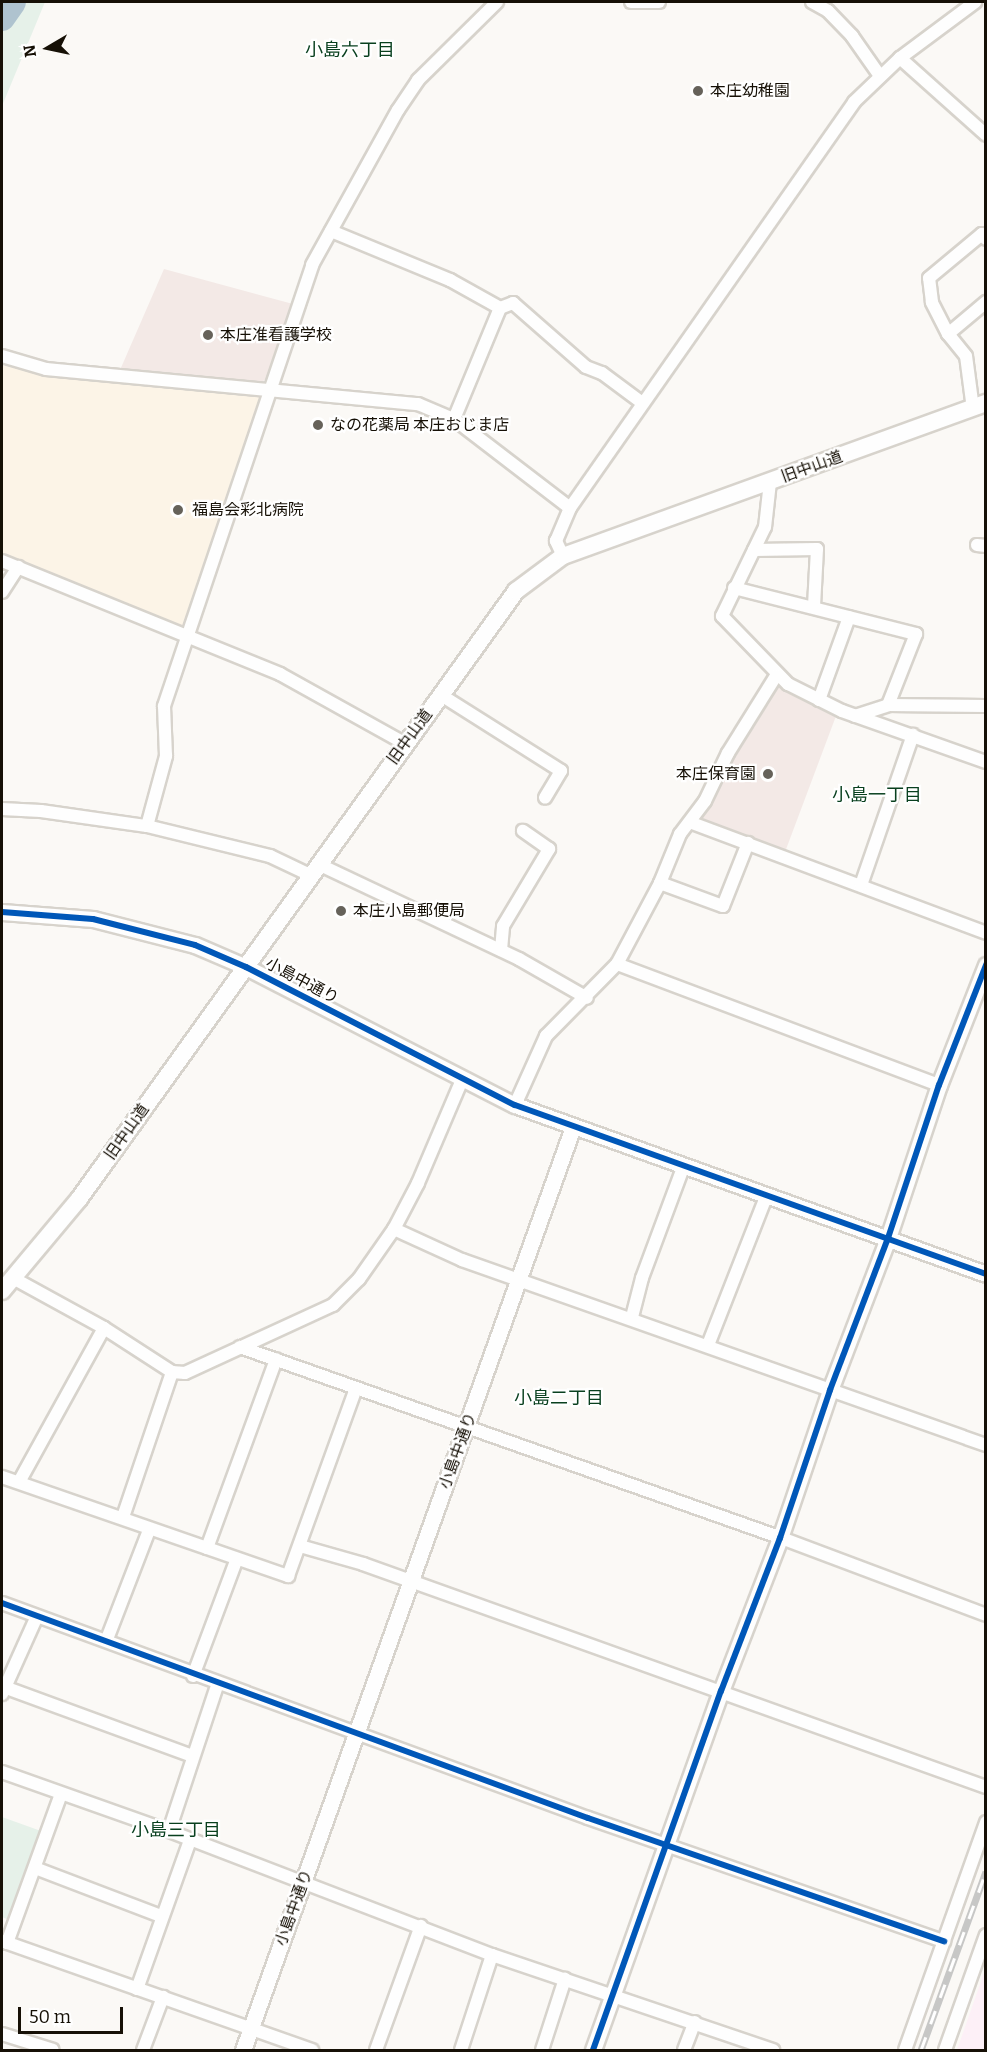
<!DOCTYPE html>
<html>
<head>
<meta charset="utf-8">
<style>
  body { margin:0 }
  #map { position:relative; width:987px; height:2052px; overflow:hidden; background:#fbf9f6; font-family:Bitter,"Noto Sans JP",serif }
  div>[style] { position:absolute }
  .built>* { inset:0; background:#fcf4e7 }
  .industrial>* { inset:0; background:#fdf0f7 }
  .education>* { inset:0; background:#f3e9e6 }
  .green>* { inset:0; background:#e6f1e9 }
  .river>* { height:26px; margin:-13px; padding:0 13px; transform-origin:13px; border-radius:13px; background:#afc3cf }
  .roads { filter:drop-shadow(2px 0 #d7d3cc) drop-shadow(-2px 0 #d7d3cc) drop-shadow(0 2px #d7d3cc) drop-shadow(0 -2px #d7d3cc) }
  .minor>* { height:12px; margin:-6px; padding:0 6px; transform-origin:6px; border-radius:6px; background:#fefefe }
  .tertiary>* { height:15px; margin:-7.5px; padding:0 7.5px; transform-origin:7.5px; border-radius:7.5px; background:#fefefe }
  .secondary>* { height:16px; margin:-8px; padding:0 8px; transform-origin:8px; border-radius:8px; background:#fefefe }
  .rail>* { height:7px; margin-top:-3.5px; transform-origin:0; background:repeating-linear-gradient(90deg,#fff 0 14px,#c7c7c6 0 28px); box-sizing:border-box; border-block:2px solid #c7c7c6 }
  .cycleway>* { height:6px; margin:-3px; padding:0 3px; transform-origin:3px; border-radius:3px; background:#0057b8 }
  .dots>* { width:16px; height:16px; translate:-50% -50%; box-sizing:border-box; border:3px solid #fff; border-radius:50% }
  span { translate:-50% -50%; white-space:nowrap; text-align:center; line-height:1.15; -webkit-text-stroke:4.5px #fff; paint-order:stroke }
  .poi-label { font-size:16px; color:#161006 }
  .left { translate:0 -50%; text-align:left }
  .right { translate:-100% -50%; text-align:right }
  .street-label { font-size:16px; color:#161006 }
  .neighbourhood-label { font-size:18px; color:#09401f }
  .frame { position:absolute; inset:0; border:3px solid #161006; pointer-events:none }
  .north { position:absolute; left:18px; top:18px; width:60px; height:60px; -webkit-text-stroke:4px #fff; paint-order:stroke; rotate:261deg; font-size:16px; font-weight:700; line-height:24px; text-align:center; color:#161006 }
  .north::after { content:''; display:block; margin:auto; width:21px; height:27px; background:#161006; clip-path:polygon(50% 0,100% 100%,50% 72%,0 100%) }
  .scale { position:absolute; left:18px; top:2007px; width:105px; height:27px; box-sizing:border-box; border:3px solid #161006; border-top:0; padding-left:8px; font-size:18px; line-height:21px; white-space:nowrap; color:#161006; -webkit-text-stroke:4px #fff; paint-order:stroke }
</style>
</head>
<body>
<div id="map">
  <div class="built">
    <i style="clip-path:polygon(2px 365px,48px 376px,262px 393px,265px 399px,185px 625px,180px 628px,2px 557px)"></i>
  </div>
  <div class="industrial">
    <i style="clip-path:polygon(985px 1970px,985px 2050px,957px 2050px)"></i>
  </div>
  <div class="education">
    <i style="clip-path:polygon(164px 269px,293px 304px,268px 377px,261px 383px,120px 370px)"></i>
    <i style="clip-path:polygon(776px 681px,836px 716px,785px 852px,701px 822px,699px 817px)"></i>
  </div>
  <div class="green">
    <i style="clip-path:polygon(2px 2px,45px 2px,2px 106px)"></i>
    <i style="clip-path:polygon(2px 1817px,41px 1831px,9px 1920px,2px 1917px)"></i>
  </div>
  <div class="river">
    <i style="left:2px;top:18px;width:19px;rotate:-55deg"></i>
  </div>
  <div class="roads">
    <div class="minor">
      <i style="left:631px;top:2px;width:28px"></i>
      <i style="left:812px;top:2px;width:18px;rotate:29deg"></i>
      <i style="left:828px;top:11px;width:35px;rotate:46deg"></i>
      <i style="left:852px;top:36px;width:49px;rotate:55deg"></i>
      <i style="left:900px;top:58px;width:115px;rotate:41.8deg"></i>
      <i style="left:331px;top:231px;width:129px;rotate:22.4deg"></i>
      <i style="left:450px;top:280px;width:57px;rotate:29.2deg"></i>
      <i style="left:948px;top:334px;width:36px;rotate:-117deg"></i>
      <i style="left:932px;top:302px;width:24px;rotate:-97deg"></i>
      <i style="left:929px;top:278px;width:69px;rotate:-39.7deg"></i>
      <i style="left:982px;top:234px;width:6px;rotate:51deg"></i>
      <i style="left:2px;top:356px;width:46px;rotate:16.5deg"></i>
      <i style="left:46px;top:369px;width:374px;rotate:5.4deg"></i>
      <i style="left:418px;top:404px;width:39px;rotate:23deg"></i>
      <i style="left:454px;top:419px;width:146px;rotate:37.5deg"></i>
      <i style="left:973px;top:409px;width:53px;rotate:-97.5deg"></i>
      <i style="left:966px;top:356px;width:28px;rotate:-129deg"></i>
      <i style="left:948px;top:334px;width:50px;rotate:-40.1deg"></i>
      <i style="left:454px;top:419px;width:120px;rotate:-67.5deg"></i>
      <i style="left:500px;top:308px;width:14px;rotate:-21deg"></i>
      <i style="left:513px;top:303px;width:97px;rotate:41.2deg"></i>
      <i style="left:586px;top:367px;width:17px;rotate:21deg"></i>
      <i style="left:602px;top:373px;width:49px;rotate:36.6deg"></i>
      <i style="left:770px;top:482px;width:45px;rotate:96.3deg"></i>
      <i style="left:765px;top:527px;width:99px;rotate:115.8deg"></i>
      <i style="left:722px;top:616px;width:95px;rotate:45.9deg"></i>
      <i style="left:788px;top:684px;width:60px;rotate:26.6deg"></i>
      <i style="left:842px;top:711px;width:153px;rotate:19.5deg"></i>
      <i style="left:977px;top:545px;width:9px;rotate:6deg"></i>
      <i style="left:754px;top:550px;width:63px;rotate:-0.9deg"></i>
      <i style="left:817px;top:549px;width:58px;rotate:93deg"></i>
      <i style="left:563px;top:556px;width:17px;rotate:-115deg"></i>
      <i style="left:556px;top:541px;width:36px;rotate:-67deg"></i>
      <i style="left:570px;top:508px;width:495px;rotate:-55deg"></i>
      <i style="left:854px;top:102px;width:64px;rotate:-43.7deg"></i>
      <i style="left:900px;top:58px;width:94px;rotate:-36.7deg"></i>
      <i style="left:2px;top:561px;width:300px;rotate:22.1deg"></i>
      <i style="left:280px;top:674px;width:144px;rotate:29.1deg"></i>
      <i style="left:734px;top:588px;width:188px;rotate:14.2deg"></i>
      <i style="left:916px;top:634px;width:76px;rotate:111.5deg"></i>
      <i style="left:2px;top:592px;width:30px;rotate:-57deg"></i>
      <i style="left:441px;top:695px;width:142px;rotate:32.3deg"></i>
      <i style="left:561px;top:771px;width:31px;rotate:121deg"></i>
      <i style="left:819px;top:700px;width:88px;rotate:-70.1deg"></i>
      <i style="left:855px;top:716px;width:35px;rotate:-18deg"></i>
      <i style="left:888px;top:705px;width:98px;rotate:0.6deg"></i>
      <i style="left:2px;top:809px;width:39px;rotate:3deg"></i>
      <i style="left:41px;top:811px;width:107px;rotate:8.1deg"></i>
      <i style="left:147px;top:826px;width:127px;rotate:13.7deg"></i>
      <i style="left:270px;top:856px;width:44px;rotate:25.4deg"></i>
      <i style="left:692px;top:823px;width:314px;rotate:20.5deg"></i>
      <i style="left:147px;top:826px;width:73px;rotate:-74.8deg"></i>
      <i style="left:166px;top:756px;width:50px;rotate:-92.3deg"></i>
      <i style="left:164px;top:706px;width:465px;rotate:-71.4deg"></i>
      <i style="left:312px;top:265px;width:177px;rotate:-61deg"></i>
      <i style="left:398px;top:110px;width:36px;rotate:-56deg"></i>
      <i style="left:418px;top:80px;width:111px;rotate:-44.6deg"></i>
      <i style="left:318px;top:864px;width:222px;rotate:25.3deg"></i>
      <i style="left:519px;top:959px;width:78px;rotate:29.8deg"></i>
      <i style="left:660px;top:883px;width:67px;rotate:20.1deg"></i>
      <i style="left:723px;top:906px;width:68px;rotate:-68.4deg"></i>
      <i style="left:861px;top:885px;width:159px;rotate:-70.9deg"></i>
      <i style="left:501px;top:950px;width:24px;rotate:-85deg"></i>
      <i style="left:503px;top:926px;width:90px;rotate:-59.1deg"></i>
      <i style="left:549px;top:849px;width:32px;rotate:-145deg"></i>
      <i style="left:617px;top:964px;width:344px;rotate:20.6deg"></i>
      <i style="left:515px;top:1105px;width:76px;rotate:-65.8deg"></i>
      <i style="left:546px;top:1036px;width:101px;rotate:-45.4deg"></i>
      <i style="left:617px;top:964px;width:92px;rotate:-62deg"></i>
      <i style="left:660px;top:883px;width:53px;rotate:-67.8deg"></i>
      <i style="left:680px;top:834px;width:41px;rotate:-52.9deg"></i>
      <i style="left:705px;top:801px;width:53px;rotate:-64.4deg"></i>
      <i style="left:728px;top:753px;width:91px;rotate:-58.1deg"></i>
      <i style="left:394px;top:1229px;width:75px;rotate:24.5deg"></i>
      <i style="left:462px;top:1260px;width:556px;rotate:19.45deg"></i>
      <i style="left:13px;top:1278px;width:104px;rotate:28.8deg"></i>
      <i style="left:104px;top:1328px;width:81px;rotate:32.9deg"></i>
      <i style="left:172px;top:1372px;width:13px;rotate:4deg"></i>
      <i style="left:185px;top:1373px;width:163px;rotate:-24.7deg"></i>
      <i style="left:333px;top:1305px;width:37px;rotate:-45deg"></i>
      <i style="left:359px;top:1279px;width:61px;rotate:-55deg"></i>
      <i style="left:394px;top:1229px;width:52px;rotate:-62.4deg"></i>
      <i style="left:418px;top:1183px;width:112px;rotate:-66.9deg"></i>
      <i style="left:632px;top:1317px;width:40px;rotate:-75.6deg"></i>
      <i style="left:642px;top:1278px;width:117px;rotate:-69.6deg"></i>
      <i style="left:708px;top:1345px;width:159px;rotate:-68.6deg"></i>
      <i style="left:240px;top:1347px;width:568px;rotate:19.42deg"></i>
      <i style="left:776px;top:1536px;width:224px;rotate:20.6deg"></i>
      <i style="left:2px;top:1477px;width:303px;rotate:19.1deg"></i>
      <i style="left:288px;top:1576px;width:200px;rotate:-70.1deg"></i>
      <i style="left:19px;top:1482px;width:176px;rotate:-61.1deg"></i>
      <i style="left:123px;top:1517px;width:153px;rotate:-71.3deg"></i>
      <i style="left:300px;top:1546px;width:66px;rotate:15.9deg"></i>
      <i style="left:363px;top:1564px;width:662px;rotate:19.69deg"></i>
      <i style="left:207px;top:1548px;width:201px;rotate:-69.9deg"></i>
      <i style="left:2px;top:1603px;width:624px;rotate:20.15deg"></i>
      <i style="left:588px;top:1818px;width:377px;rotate:19.1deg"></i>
      <i style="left:107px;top:1639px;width:117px;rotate:-68.9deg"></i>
      <i style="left:193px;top:1676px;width:123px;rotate:-69.5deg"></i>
      <i style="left:4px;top:1687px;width:201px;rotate:20.1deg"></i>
      <i style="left:2px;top:1694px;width:85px;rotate:-65.8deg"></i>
      <i style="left:2px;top:1772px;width:177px;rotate:19.5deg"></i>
      <i style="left:169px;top:1831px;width:346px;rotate:21deg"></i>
      <i style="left:492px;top:1955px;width:297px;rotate:18.7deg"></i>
      <i style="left:169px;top:1831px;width:156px;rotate:-71.7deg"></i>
      <i style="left:35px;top:1868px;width:135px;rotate:20.9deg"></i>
      <i style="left:2px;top:1941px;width:329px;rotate:19.4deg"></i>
      <i style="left:7px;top:1943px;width:158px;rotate:-70.1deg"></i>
      <i style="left:137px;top:1989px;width:158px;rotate:-70.4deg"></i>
      <i style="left:2px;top:2034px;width:53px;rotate:17.4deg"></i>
      <i style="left:143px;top:2050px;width:57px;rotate:-69.3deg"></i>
      <i style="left:376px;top:2050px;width:132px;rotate:-70.1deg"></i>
      <i style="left:461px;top:2050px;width:100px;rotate:-71.9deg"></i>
      <i style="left:542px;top:2050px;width:75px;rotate:-72.1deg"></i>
      <i style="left:684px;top:2050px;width:30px;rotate:-69deg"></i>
      <i style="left:905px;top:2050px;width:242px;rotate:-70.4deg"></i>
      <i style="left:945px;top:2050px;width:122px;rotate:-70.4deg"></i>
    </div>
    <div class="tertiary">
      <i style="left:2px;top:912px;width:91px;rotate:4.4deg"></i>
      <i style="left:93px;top:919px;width:105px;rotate:14.3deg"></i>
      <i style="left:195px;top:945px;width:56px;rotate:23.3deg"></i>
      <i style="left:246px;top:967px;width:302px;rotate:27.2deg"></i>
      <i style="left:515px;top:1105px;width:500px;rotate:19.74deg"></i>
      <i style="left:243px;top:2050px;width:980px;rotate:-70.33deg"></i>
      <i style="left:593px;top:2050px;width:381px;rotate:-70.4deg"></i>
      <i style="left:721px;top:1691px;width:164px;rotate:-68.9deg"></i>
      <i style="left:780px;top:1538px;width:156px;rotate:-71.3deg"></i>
      <i style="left:830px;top:1390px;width:163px;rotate:-69.1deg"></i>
      <i style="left:888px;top:1238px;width:161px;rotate:-71.6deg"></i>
      <i style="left:939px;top:1085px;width:129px;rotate:-68.6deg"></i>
    </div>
    <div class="secondary">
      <i style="left:2px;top:1291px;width:120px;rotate:-50.1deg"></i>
      <i style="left:79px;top:1199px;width:749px;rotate:-54.29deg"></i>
      <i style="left:516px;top:591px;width:59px;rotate:-36.7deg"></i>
      <i style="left:563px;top:556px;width:450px;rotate:-19.9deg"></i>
    </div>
  </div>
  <div class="rail">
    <i style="left:921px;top:2050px;width:190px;rotate:-70deg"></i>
  </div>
  <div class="cycleway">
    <i style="left:2px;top:912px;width:91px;rotate:4.4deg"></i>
    <i style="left:93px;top:919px;width:105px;rotate:14.3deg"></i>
    <i style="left:195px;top:945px;width:56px;rotate:23.3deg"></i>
    <i style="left:246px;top:967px;width:302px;rotate:27.2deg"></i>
    <i style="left:515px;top:1105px;width:500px;rotate:19.74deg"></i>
    <i style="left:2px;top:1603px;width:624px;rotate:20.15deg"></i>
    <i style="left:588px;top:1818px;width:377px;rotate:19.1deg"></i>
    <i style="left:593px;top:2050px;width:381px;rotate:-70.4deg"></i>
    <i style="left:721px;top:1691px;width:164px;rotate:-68.9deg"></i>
    <i style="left:780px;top:1538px;width:156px;rotate:-71.3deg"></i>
    <i style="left:830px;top:1390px;width:163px;rotate:-69.1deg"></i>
    <i style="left:888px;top:1238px;width:161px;rotate:-71.6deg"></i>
    <i style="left:939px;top:1085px;width:129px;rotate:-68.6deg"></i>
  </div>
  <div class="dots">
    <i style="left:698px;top:91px;background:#66625a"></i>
    <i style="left:208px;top:335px;background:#66625a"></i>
    <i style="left:318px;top:425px;background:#66625a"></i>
    <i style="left:178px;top:510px;background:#66625a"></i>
    <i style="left:768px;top:774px;background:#66625a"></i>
    <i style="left:341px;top:911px;background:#66625a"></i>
  </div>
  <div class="poi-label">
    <span class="left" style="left:710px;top:91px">本庄幼稚園</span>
    <span class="left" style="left:220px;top:335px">本庄准看護学校</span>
    <span class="left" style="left:330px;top:425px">なの花薬局 本庄おじま店</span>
    <span class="left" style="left:192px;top:510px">福島会彩北病院</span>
    <span class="right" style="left:756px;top:774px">本庄保育園</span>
    <span class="left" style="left:353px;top:911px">本庄小島郵便局</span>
  </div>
  <div class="street-label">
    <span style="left:812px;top:467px;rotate:-20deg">旧中山道</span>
    <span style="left:410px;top:737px;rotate:-54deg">旧中山道</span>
    <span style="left:302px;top:981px;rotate:28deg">小島中通り</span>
    <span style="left:127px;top:1132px;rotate:-55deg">旧中山道</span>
    <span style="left:458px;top:1451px;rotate:-70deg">小島中通り</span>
    <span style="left:294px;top:1908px;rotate:-70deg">小島中通り</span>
  </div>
  <div class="neighbourhood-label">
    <span style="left:350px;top:50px">小島六丁目</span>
    <span style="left:877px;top:795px">小島一丁目</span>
    <span style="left:559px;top:1398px">小島二丁目</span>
    <span style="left:176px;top:1830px">小島三丁目</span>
  </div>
  <div class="frame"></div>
  <div class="north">N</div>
  <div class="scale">50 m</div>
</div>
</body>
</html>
